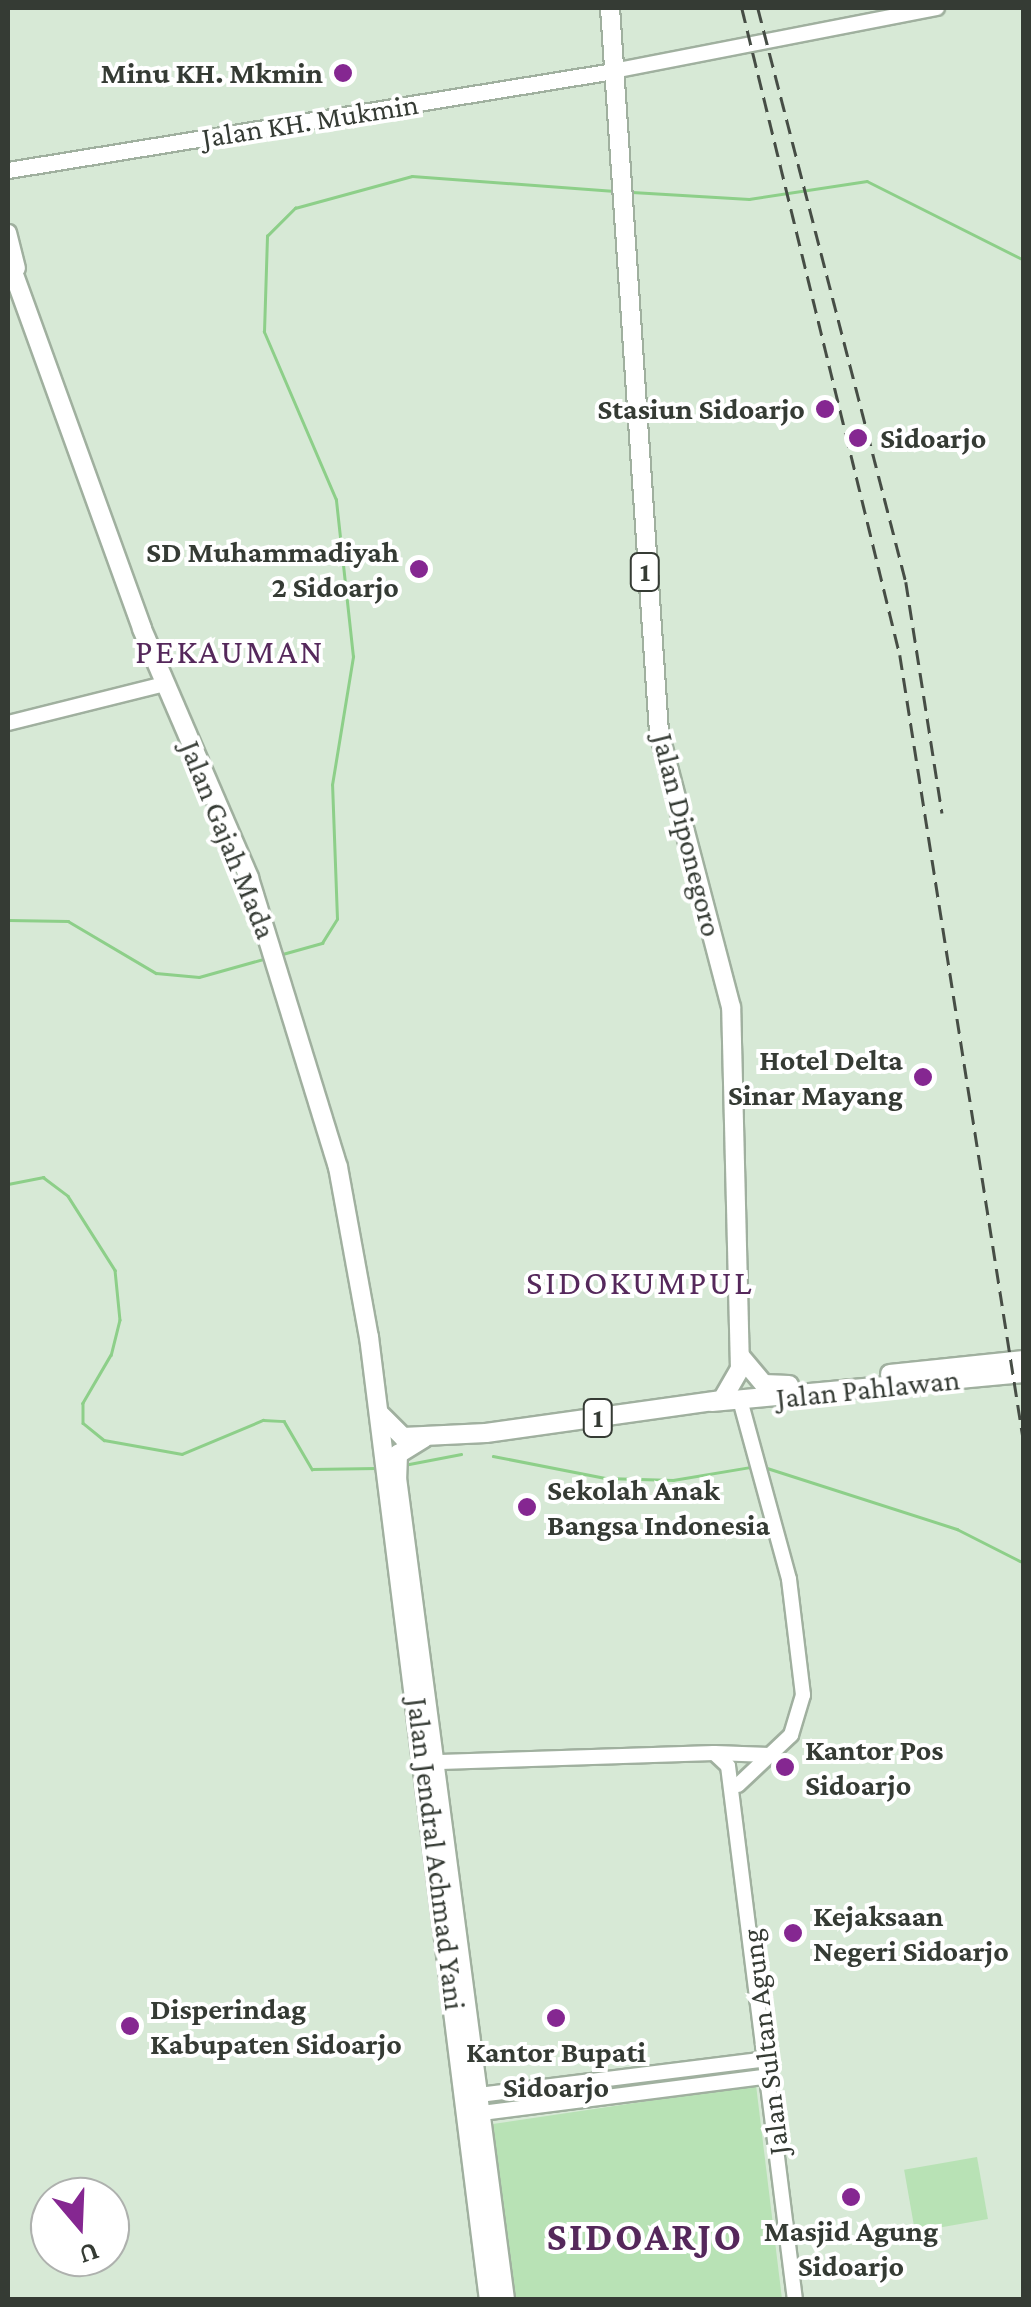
<!DOCTYPE html>
<html>
<head>
<meta charset="utf-8">
<style>
  body { margin:0 }
  #map { position:relative; width:1031px; height:2307px; overflow:hidden; background:#d7e9d6; font-family:"Crimson Pro",serif }
  div>[style] { position:absolute }
  .green>* { inset:0; background:#b8e2b5; transform-origin:0 0 }
  .stream>* { height:2.5px; margin:-1.25px; padding:0 1.25px; transform-origin:1.25px; border-radius:1.25px; background:#8dcf89 }
  .roads { filter:drop-shadow(2px 0 #a0b09f) drop-shadow(-2px 0 #a0b09f) drop-shadow(0 2px #a0b09f) drop-shadow(0 -2px #a0b09f) }
  .tertiary>* { height:14px; margin:-7px; padding:0 7px; transform-origin:7px; border-radius:7px; background:#fff }
  .secondary>* { height:15px; margin:-7.5px; padding:0 7.5px; transform-origin:7.5px; border-radius:7.5px; background:#fff }
  .primary>* { height:18px; margin:-9px; padding:0 9px; transform-origin:9px; border-radius:9px; background:#fff }
  .trunk>* { height:18px; margin:-9px; padding:0 9px; transform-origin:9px; border-radius:9px; background:#fff }
  .rail>* { height:2.5px; margin-top:-1.25px; transform-origin:0; background:repeating-linear-gradient(90deg,#464d45 0 15px,transparent 0 23px) }
  .dots>* { width:28px; height:28px; translate:-50% -50%; box-sizing:border-box; border:5px solid #fff; border-radius:50% }
  span { translate:-50% -50%; white-space:nowrap; text-align:center; line-height:1.15; -webkit-text-stroke:8px #fff; paint-order:stroke }
  .shield-label span { padding:2px 8px; background:#fff; border:2px solid; border-radius:8px; -webkit-text-stroke-width:0 }
  .shield-label { font-size:28px; color:#353b34; font-weight:700 }
  .poi-label { font-size:30px; color:#353b34; font-weight:700 }
  .right { translate:-100% -50%; text-align:right }
  .left { translate:0 -50%; text-align:left }
  .street-label { font-size:30px; color:#353b34 }
  .quarter-label { font-size:35px; color:#55285b; letter-spacing:2.5px }
  .district-label { font-size:40px; color:#55285b; font-weight:700; letter-spacing:2.5px }
  .frame { position:absolute; inset:0; border:10px solid #353b34; pointer-events:none }
  .north { position:absolute; left:30px; top:2177px; width:100px; height:100px; box-sizing:border-box; background:#fff; border:2px solid #aeb1ae; border-radius:50%; rotate:161deg; font-size:28px; font-weight:700; line-height:40px; text-align:center; color:#353b34 }
  .north::after { content:''; display:block; margin:auto; width:35px; height:45px; background:#852791; clip-path:polygon(50% 0,100% 100%,50% 72%,0 100%) }
</style>
</head>
<body>
<div id="map">
  <div class="green">
    <i style="clip-path:polygon(756px 2085px,782px 2299px,515px 2299px,493px 2124px)"></i>
    <i style="left:977px;top:2157px;width:63px;height:74px;rotate:80deg"></i>
  </div>
  <div class="stream">
    <i style="left:632px;top:192px;width:117px;rotate:3.4deg"></i>
    <i style="left:749px;top:199px;width:119px;rotate:-8.7deg"></i>
    <i style="left:867px;top:181px;width:176px;rotate:26.7deg"></i>
    <i style="left:8px;top:920px;width:60px;rotate:1deg"></i>
    <i style="left:68px;top:921px;width:102px;rotate:30.6deg"></i>
    <i style="left:156px;top:973px;width:43px;rotate:5.3deg"></i>
    <i style="left:199px;top:977px;width:71px;rotate:-15.6deg"></i>
    <i style="left:279px;top:955px;width:45px;rotate:-15.6deg"></i>
    <i style="left:322px;top:943px;width:28px;rotate:-58deg"></i>
    <i style="left:337px;top:919px;width:134px;rotate:-92.1deg"></i>
    <i style="left:332px;top:785px;width:130px;rotate:-80.7deg"></i>
    <i style="left:353px;top:657px;width:158px;rotate:-96.2deg"></i>
    <i style="left:336px;top:500px;width:183px;rotate:-113.2deg"></i>
    <i style="left:264px;top:332px;width:96px;rotate:-88.2deg"></i>
    <i style="left:267px;top:236px;width:40px;rotate:-45deg"></i>
    <i style="left:295px;top:208px;width:121px;rotate:-15.3deg"></i>
    <i style="left:412px;top:176px;width:203px;rotate:4.2deg"></i>
    <i style="left:8px;top:1184px;width:36px;rotate:-11deg"></i>
    <i style="left:43px;top:1177px;width:31px;rotate:37deg"></i>
    <i style="left:68px;top:1196px;width:88px;rotate:57.6deg"></i>
    <i style="left:115px;top:1270px;width:50px;rotate:84.3deg"></i>
    <i style="left:120px;top:1320px;width:36px;rotate:104deg"></i>
    <i style="left:111px;top:1355px;width:56px;rotate:120.3deg"></i>
    <i style="left:83px;top:1403px;width:20px;rotate:90deg"></i>
    <i style="left:83px;top:1423px;width:27px;rotate:39deg"></i>
    <i style="left:104px;top:1440px;width:79px;rotate:10.2deg"></i>
    <i style="left:182px;top:1454px;width:88px;rotate:-22.8deg"></i>
    <i style="left:263px;top:1420px;width:21px;rotate:3deg"></i>
    <i style="left:284px;top:1421px;width:56px;rotate:59.7deg"></i>
    <i style="left:312px;top:1469px;width:64px;rotate:-0.9deg"></i>
    <i style="left:493px;top:1456px;width:114px;rotate:11.1deg"></i>
    <i style="left:605px;top:1478px;width:68px;rotate:1.7deg"></i>
    <i style="left:673px;top:1480px;width:79px;rotate:-9.5deg"></i>
    <i style="left:404px;top:1465px;width:58px;rotate:-10.9deg"></i>
    <i style="left:764px;top:1467px;width:203px;rotate:17.8deg"></i>
    <i style="left:957px;top:1529px;width:71px;rotate:26.9deg"></i>
  </div>
  <div class="roads">
    <div class="tertiary">
      <i style="left:613px;top:71px;width:330px;rotate:-11deg"></i>
      <i style="left:8px;top:723px;width:162px;rotate:-14deg"></i>
      <i style="left:715px;top:1753px;width:54px;rotate:2.1deg"></i>
      <i style="left:440px;top:1762px;width:274px;rotate:-1.9deg"></i>
      <i style="left:714px;top:1753px;width:19px;rotate:43deg"></i>
      <i style="left:728px;top:1766px;width:538px;rotate:82.85deg"></i>
      <i style="left:738px;top:1785px;width:73px;rotate:-43.3deg"></i>
      <i style="left:791px;top:1735px;width:42px;rotate:-73.3deg"></i>
      <i style="left:803px;top:1695px;width:117px;rotate:-96.9deg"></i>
      <i style="left:789px;top:1579px;width:181px;rotate:-105.3deg"></i>
      <i style="left:471px;top:2096px;width:299px;rotate:-7.1deg"></i>
      <i style="left:474px;top:2114px;width:297px;rotate:-7.3deg"></i>
    </div>
    <div class="secondary">
      <i style="left:8px;top:170px;width:613px;rotate:-9.29deg"></i>
      <i style="left:8px;top:232px;width:37px;rotate:76deg"></i>
    </div>
    <div class="primary">
      <i style="left:741px;top:1357px;width:35px;rotate:50deg"></i>
      <i style="left:764px;top:1384px;width:25px;rotate:2deg"></i>
      <i style="left:890px;top:1374px;width:135px;rotate:-6deg"></i>
      <i style="left:712px;top:1402px;width:313px;rotate:-5.3deg"></i>
    </div>
    <div class="trunk">
      <i style="left:8px;top:258px;width:394px;rotate:70.1deg"></i>
      <i style="left:142px;top:629px;width:271px;rotate:66.7deg"></i>
      <i style="left:249px;top:878px;width:302px;rotate:72.9deg"></i>
      <i style="left:338px;top:1167px;width:173px;rotate:79.7deg"></i>
      <i style="left:369px;top:1337px;width:970px;rotate:82.9deg"></i>
      <i style="left:380px;top:1414px;width:33px;rotate:45deg"></i>
      <i style="left:403px;top:1437px;width:83px;rotate:-2.8deg"></i>
      <i style="left:486px;top:1433px;width:238px;rotate:-8deg"></i>
      <i style="left:722px;top:1400px;width:36px;rotate:-60deg"></i>
      <i style="left:740px;top:1369px;width:362px;rotate:-91.4deg"></i>
      <i style="left:731px;top:1007px;width:284px;rotate:-104.7deg"></i>
      <i style="left:659px;top:732px;width:726px;rotate:-93.87deg"></i>
      <i style="left:424px;top:1438px;width:31px;rotate:148deg"></i>
      <i style="left:398px;top:1454px;width:24px;rotate:92deg"></i>
      <i style="left:397px;top:1478px;width:829px;rotate:82.51deg"></i>
    </div>
  </div>
  <div class="rail">
    <i style="left:742px;top:8px;width:666px;rotate:76.28deg"></i>
    <i style="left:900px;top:655px;width:798px;rotate:81.06deg"></i>
    <i style="left:758px;top:8px;width:593px;rotate:75.54deg"></i>
    <i style="left:906px;top:582px;width:234px;rotate:81.1deg"></i>
  </div>
  <div class="dots">
    <i style="left:343px;top:73px;background:#852791"></i>
    <i style="left:825px;top:409px;background:#852791"></i>
    <i style="left:858px;top:438px;background:#852791"></i>
    <i style="left:419px;top:569px;background:#852791"></i>
    <i style="left:923px;top:1077px;background:#852791"></i>
    <i style="left:527px;top:1507px;background:#852791"></i>
    <i style="left:785px;top:1767px;background:#852791"></i>
    <i style="left:793px;top:1933px;background:#852791"></i>
    <i style="left:556px;top:2018px;background:#852791"></i>
    <i style="left:130px;top:2026px;background:#852791"></i>
    <i style="left:851px;top:2197px;background:#852791"></i>
  </div>
  <div class="shield-label">
    <span style="left:645px;top:572px">1</span>
    <span style="left:598px;top:1418px">1</span>
  </div>
  <div class="poi-label">
    <span class="right" style="left:323px;top:73px">Minu KH. Mkmin</span>
    <span class="right" style="left:805px;top:409px">Stasiun Sidoarjo</span>
    <span class="left" style="left:880px;top:438px">Sidoarjo</span>
    <span class="right" style="left:399px;top:569px">SD Muhammadiyah<br>2 Sidoarjo</span>
    <span class="right" style="left:903px;top:1077px">Hotel Delta<br>Sinar Mayang</span>
    <span class="left" style="left:547px;top:1507px">Sekolah Anak<br>Bangsa Indonesia</span>
    <span class="left" style="left:805px;top:1767px">Kantor Pos<br>Sidoarjo</span>
    <span class="left" style="left:813px;top:1933px">Kejaksaan<br>Negeri Sidoarjo</span>
    <span class="left" style="left:150px;top:2026px">Disperindag<br>Kabupaten Sidoarjo</span>
    <span style="left:556px;top:2069px">Kantor Bupati<br>Sidoarjo</span>
    <span style="left:851px;top:2248px">Masjid Agung<br>Sidoarjo</span>
  </div>
  <div class="street-label">
    <span style="left:310px;top:121px;rotate:-9deg">Jalan KH. Mukmin</span>
    <span style="left:687px;top:835px;rotate:76deg">Jalan Diponegoro</span>
    <span style="left:228px;top:840px;rotate:68deg">Jalan Gajah Mada</span>
    <span style="left:868px;top:1389px;rotate:-6deg">Jalan Pahlawan</span>
    <span style="left:436px;top:1854px;rotate:83deg">Jalan Jendral Achmad Yani</span>
    <span style="left:765px;top:2042px;rotate:-97deg">Jalan Sultan Agung</span>
  </div>
  <div class="quarter-label">
    <span style="left:230px;top:652px">PEKAUMAN</span>
    <span style="left:640px;top:1283px">SIDOKUMPUL</span>
  </div>
  <div class="district-label">
    <span style="left:645px;top:2237px">SIDOARJO</span>
  </div>
  <div class="frame"></div>
  <div class="north">U</div>
</div>
</body>
</html>
